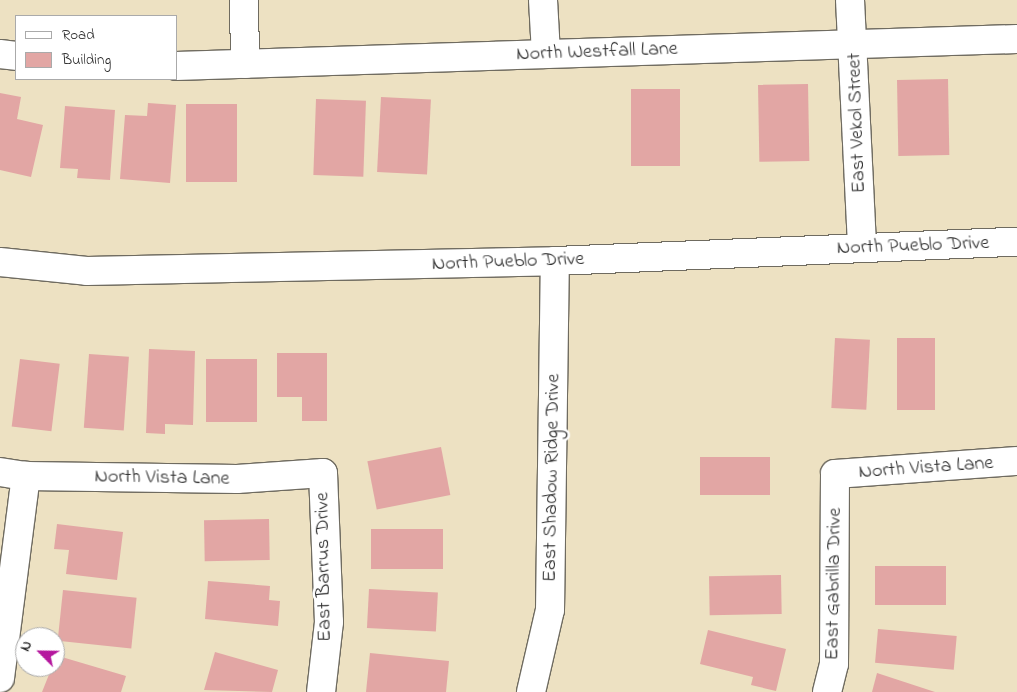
<!DOCTYPE html>
<html>
<head>
<meta charset="utf-8">
<style>
  body { margin:0 }
  #map { position:relative; width:1017px; height:692px; overflow:hidden; background:#ede1c2; font-family:"Indie Flower",sans-serif }
  div>[style] { position:absolute }
  .building>* { inset:0; background:#e2a6a4; transform-origin:0 0 }
  .roads { filter:drop-shadow(1px 0 #6f6b60) drop-shadow(-1px 0 #6f6b60) drop-shadow(0 1px #6f6b60) drop-shadow(0 -1px #6f6b60) }
  .minor>* { height:28px; margin:-14px; padding:0 14px; transform-origin:14px; border-radius:14px; background:#fff }
  .tertiary>* { height:28px; margin:-14px; padding:0 14px; transform-origin:14px; border-radius:14px; background:#fff }
  span { translate:-50% -50%; white-space:nowrap; text-align:center; line-height:1.15; -webkit-text-stroke:5px #fff; paint-order:stroke }
  .street-label { font-size:20px; color:#2b2b2b }
  .legend { position:absolute; left:15px; top:15px; width:162px; height:65px; box-sizing:border-box; background:#fff; border:1px solid #aaa; margin:0; padding:6px 9px; list-style:none; font-size:15px; color:#2b2b2b }
  .legend li { display:flex; align-items:center; gap:10px; height:25px }
  .legend b { width:25px; border:1px solid #aaa }
  .north { position:absolute; left:15px; top:627px; width:50px; height:50px; box-sizing:border-box; background:#fff; border:1px solid #aaa; border-radius:50%; rotate:293deg; font-size:14px; font-weight:700; line-height:20px; text-align:center; color:#2b2b2b }
  .north::after { content:''; display:block; margin:auto; width:18px; height:22px; background:#b5179e; clip-path:polygon(50% 0,100% 100%,50% 72%,0 100%) }
</style>
</head>
<body>
<div id="map">
  <div class="building">
    <i style="left:948px;top:79px;width:76px;height:51px;rotate:89deg"></i>
    <i style="left:808px;top:84px;width:77px;height:50px;rotate:89deg"></i>
    <i style="left:631px;top:89px;width:49px;height:77px"></i>
    <i style="clip-path:polygon(0 93px,21px 97px,17px 119px,43px 125px,31px 177px,0 170px)"></i>
    <i style="left:381px;top:97px;width:50px;height:75px;rotate:3deg"></i>
    <i style="left:316px;top:99px;width:50px;height:76px;rotate:2deg"></i>
    <i style="clip-path:polygon(148px 103px,176px 105px,170px 183px,120px 179px,125px 115px,147px 116px)"></i>
    <i style="left:186px;top:104px;width:51px;height:78px"></i>
    <i style="clip-path:polygon(65px 106px,115px 110px,110px 180px,77px 178px,78px 169px,60px 168px)"></i>
    <i style="left:835px;top:338px;width:35px;height:70px;rotate:3deg"></i>
    <i style="left:897px;top:338px;width:38px;height:72px"></i>
    <i style="clip-path:polygon(149px 349px,195px 351px,193px 425px,165px 424px,165px 434px,146px 433px)"></i>
    <i style="clip-path:polygon(277px 353px,327px 353px,327px 421px,302px 421px,302px 397px,277px 397px)"></i>
    <i style="left:89px;top:354px;width:40px;height:74px;rotate:4deg"></i>
    <i style="left:20px;top:359px;width:40px;height:68px;rotate:7deg"></i>
    <i style="left:257px;top:359px;width:63px;height:51px;rotate:90deg"></i>
    <i style="left:441px;top:447px;width:49px;height:75px;rotate:79deg"></i>
    <i style="left:700px;top:457px;width:70px;height:38px"></i>
    <i style="left:269px;top:519px;width:41px;height:65px;rotate:89deg"></i>
    <i style="clip-path:polygon(57px 524px,123px 532px,117px 580px,66px 574px,69px 550px,54px 549px)"></i>
    <i style="left:371px;top:529px;width:72px;height:40px"></i>
    <i style="left:875px;top:566px;width:71px;height:39px"></i>
    <i style="left:781px;top:575px;width:39px;height:72px;rotate:89deg"></i>
    <i style="clip-path:polygon(208px 581px,270px 586px,269px 600px,280px 601px,278px 626px,205px 619px)"></i>
    <i style="left:369px;top:589px;width:69px;height:39px;rotate:3deg"></i>
    <i style="left:63px;top:590px;width:74px;height:51px;rotate:6deg"></i>
    <i style="left:878px;top:629px;width:79px;height:34px;rotate:5deg"></i>
    <i style="clip-path:polygon(708px 630px,786px 649px,776px 691px,751px 685px,753px 677px,700px 664px)"></i>
    <i style="clip-path:polygon(215px 652px,278px 670px,272px 692px,204px 690px)"></i>
    <i style="clip-path:polygon(370px 653px,449px 661px,446px 692px,366px 692px)"></i>
    <i style="clip-path:polygon(55px 655px,126px 676px,121px 692px,42px 692px,52px 667px,55px 667px)"></i>
    <i style="clip-path:polygon(877px 673px,935px 692px,872px 692px)"></i>
  </div>
  <div class="roads">
    <div class="minor">
      <i style="left:244px;top:0;width:64px;rotate:89.1deg"></i>
      <i style="left:543px;top:0;width:54px;rotate:86.8deg"></i>
      <i style="left:850px;top:0;width:247px;rotate:87.2deg"></i>
      <i style="left:0;top:54px;width:16px;rotate:7deg"></i>
      <i style="left:176px;top:66px;width:841px;rotate:-1.84deg"></i>
      <i style="left:0;top:472px;width:26px;rotate:9deg"></i>
      <i style="left:26px;top:476px;width:211px;rotate:0.8deg"></i>
      <i style="left:237px;top:479px;width:86px;rotate:-4deg"></i>
      <i style="left:323px;top:473px;width:149px;rotate:87.7deg"></i>
      <i style="left:329px;top:622px;width:70px;rotate:96.5deg"></i>
      <i style="left:0;top:678px;width:204px;rotate:-82.7deg"></i>
      <i style="left:531px;top:692px;width:84px;rotate:-77deg"></i>
      <i style="left:550px;top:610px;width:349px;rotate:-89.2deg"></i>
      <i style="left:827px;top:692px;width:29px;rotate:-76deg"></i>
      <i style="left:834px;top:664px;width:190px;rotate:-89.7deg"></i>
      <i style="left:835px;top:474px;width:182px;rotate:-4.1deg"></i>
    </div>
    <div class="tertiary">
      <i style="left:0;top:262px;width:87px;rotate:5.9deg"></i>
      <i style="left:87px;top:271px;width:468px;rotate:-1.2deg"></i>
      <i style="left:555px;top:261px;width:462px;rotate:-2.4deg"></i>
    </div>
  </div>
  <div class="street-label">
    <span style="left:597px;top:52px;rotate:-2deg">North Westfall Lane</span>
    <span style="left:857px;top:123px;rotate:-92deg">East Vekol Street</span>
    <span style="left:913px;top:246px;rotate:-2deg">North Pueblo Drive</span>
    <span style="left:508px;top:262px;rotate:-2deg">North Pueblo Drive</span>
    <span style="left:926px;top:468px;rotate:-4deg">North Vista Lane</span>
    <span style="left:162px;top:478px;rotate:1deg">North Vista Lane</span>
    <span style="left:552px;top:478px;rotate:-89deg">East Shadow Ridge Drive</span>
    <span style="left:324px;top:567px;rotate:-91deg">East Barrus Drive</span>
    <span style="left:834px;top:584px;rotate:-89deg">East Gabrilla Drive</span>
  </div>
  <ul class="legend">
  <li><b style="height:6px;background:#fff"></b>Road</li>
  <li><b style="height:14px;background:#e2a6a4"></b>Building</li>
  </ul>
  <div class="north">N</div>
</div>
</body>
</html>
